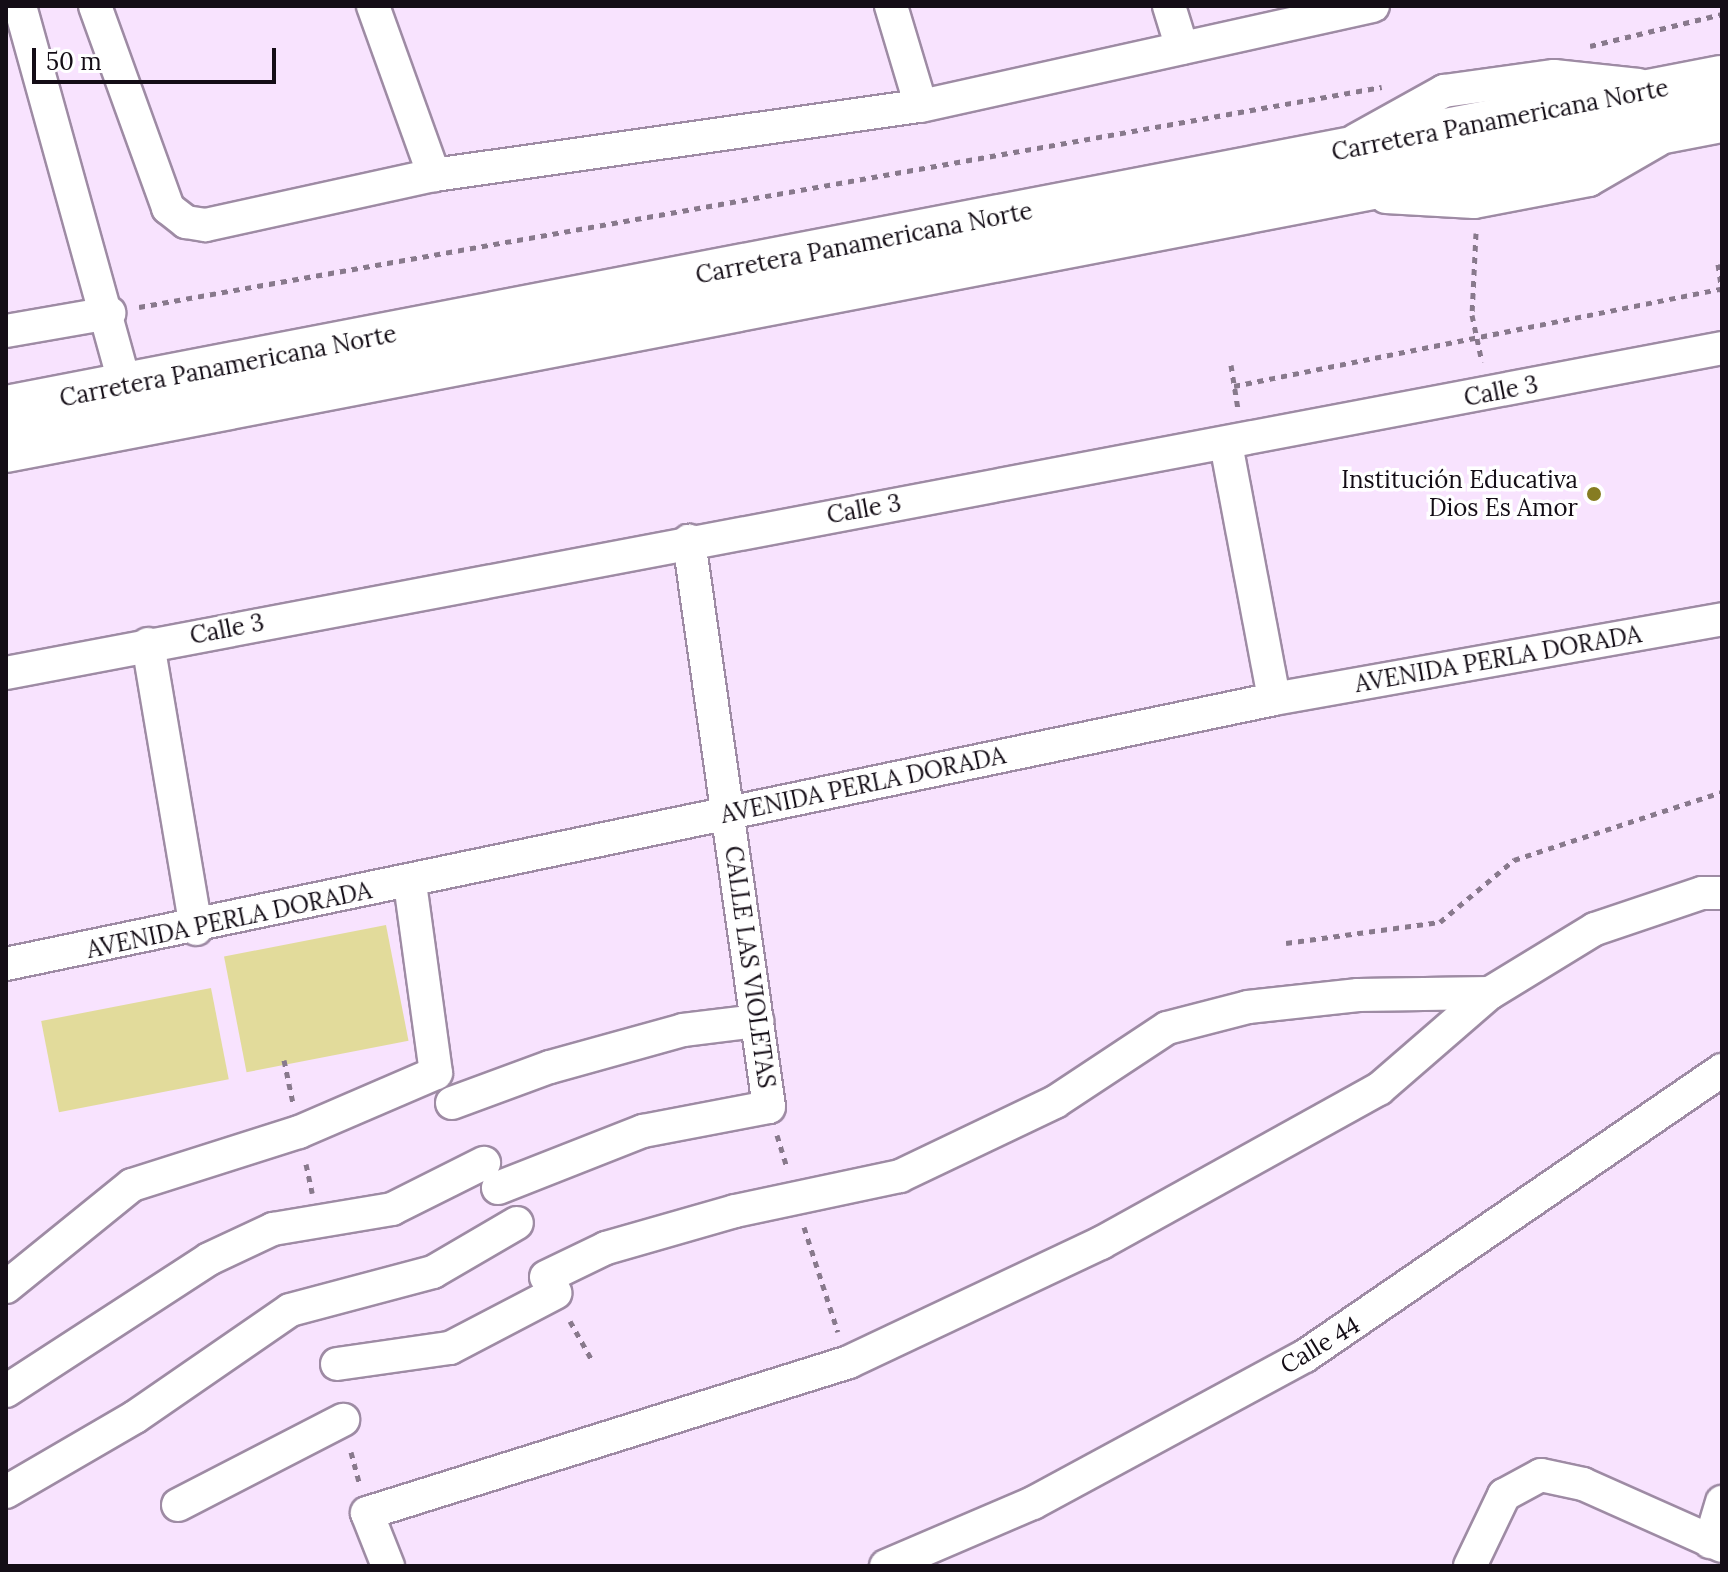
<!DOCTYPE html>
<html>
<head>
<meta charset="utf-8">
<style>
  body { margin:0 }
  #map { position:relative; width:1728px; height:1572px; overflow:hidden; background:#f8e3fe; font-family:Lora,serif }
  div>[style] { position:absolute }
  .green>* { inset:0; background:#e2db9b; transform-origin:0 0 }
  .path>* { height:5px; margin-top:-2.5px; transform-origin:0; background:repeating-linear-gradient(90deg,#88798c 0 6px,transparent 0 12px) }
  .roads { filter:drop-shadow(2px 0 #9e8ba4) drop-shadow(-2px 0 #9e8ba4) drop-shadow(0 2px #9e8ba4) drop-shadow(0 -2px #9e8ba4) }
  .minor>* { height:32px; margin:-16px; padding:0 16px; transform-origin:16px; border-radius:16px; background:#fff }
  .highway>* { height:44px; margin:-22px; padding:0 22px; transform-origin:22px; border-radius:22px; background:#fff }
  .dots>* { width:22px; height:22px; translate:-50% -50%; box-sizing:border-box; border:4px solid #fff; border-radius:50% }
  span { translate:-50% -50%; white-space:nowrap; text-align:center; line-height:1.15; -webkit-text-stroke:7px #fff; paint-order:stroke }
  .street-label { font-size:24px; color:#140d16 }
  .poi-label { font-size:24px; color:#140d16 }
  .right { translate:-100% -50%; text-align:right }
  .frame { position:absolute; inset:0; border:8px solid #140d16; pointer-events:none }
  .scale { position:absolute; left:32px; top:48px; width:244px; height:36px; box-sizing:border-box; border:4px solid #140d16; border-top:0; padding-left:10px; font-size:24px; line-height:28px; white-space:nowrap; color:#140d16; -webkit-text-stroke:6px #fff; paint-order:stroke }
</style>
</head>
<body>
<div id="map">
  <div class="green">
    <i style="left:386px;top:925px;width:118px;height:165px;rotate:79deg"></i>
    <i style="left:211px;top:988px;width:93px;height:173px;rotate:79deg"></i>
  </div>
  <div class="path">
    <i style="left:1590px;top:46px;width:136px;rotate:-13.6deg"></i>
    <i style="left:1476px;top:233px;width:82px;rotate:92.8deg"></i>
    <i style="left:1472px;top:315px;width:48px;rotate:78deg"></i>
    <i style="left:1718px;top:264px;width:28px;rotate:82deg"></i>
    <i style="left:139px;top:307px;width:1262px;rotate:-10.04deg"></i>
    <i style="left:1231px;top:365px;width:45px;rotate:81deg"></i>
    <i style="left:1234px;top:386px;width:497px;rotate:-11.3deg"></i>
    <i style="left:1286px;top:943px;width:155px;rotate:-7.8deg"></i>
    <i style="left:1440px;top:922px;width:97px;rotate:-40deg"></i>
    <i style="left:1514px;top:860px;width:219px;rotate:-18.1deg"></i>
    <i style="left:284px;top:1060px;width:44px;rotate:78.2deg"></i>
    <i style="left:777px;top:1135px;width:34px;rotate:73deg"></i>
    <i style="left:306px;top:1164px;width:30px;rotate:78deg"></i>
    <i style="left:804px;top:1227px;width:110px;rotate:72.1deg"></i>
    <i style="left:570px;top:1321px;width:47px;rotate:60.7deg"></i>
    <i style="left:351px;top:1452px;width:34px;rotate:75deg"></i>
  </div>
  <div class="roads">
    <div class="minor">
      <i style="left:20px;top:6px;width:395px;rotate:74.5deg"></i>
      <i style="left:95px;top:6px;width:215px;rotate:70.1deg"></i>
      <i style="left:168px;top:208px;width:23px;rotate:38deg"></i>
      <i style="left:186px;top:222px;width:20px;rotate:9deg"></i>
      <i style="left:206px;top:225px;width:233px;rotate:-12.4deg"></i>
      <i style="left:434px;top:175px;width:492px;rotate:-8.1deg"></i>
      <i style="left:921px;top:106px;width:463px;rotate:-12.5deg"></i>
      <i style="left:373px;top:6px;width:180px;rotate:70.2deg"></i>
      <i style="left:891px;top:6px;width:104px;rotate:73.3deg"></i>
      <i style="left:1169px;top:6px;width:44px;rotate:72.8deg"></i>
      <i style="left:1356px;top:140px;width:101px;rotate:-29.1deg"></i>
      <i style="left:1444px;top:91px;width:111px;rotate:-7.8deg"></i>
      <i style="left:1554px;top:76px;width:85px;rotate:6deg"></i>
      <i style="left:1386px;top:197px;width:88px;rotate:3.3deg"></i>
      <i style="left:1474px;top:202px;width:117px;rotate:-10.8deg"></i>
      <i style="left:1589px;top:180px;width:80px;rotate:-30.1deg"></i>
      <i style="left:6px;top:331px;width:105px;rotate:-9.9deg"></i>
      <i style="left:1226px;top:444px;width:259px;rotate:79.3deg"></i>
      <i style="left:148px;top:644px;width:289px;rotate:80.4deg"></i>
      <i style="left:6px;top:673px;width:1747px;rotate:-10.72deg"></i>
      <i style="left:6px;top:964px;width:1295px;rotate:-11.8deg"></i>
      <i style="left:1274px;top:699px;width:455px;rotate:-10.1deg"></i>
      <i style="left:452px;top:1103px;width:104px;rotate:-20.2deg"></i>
      <i style="left:550px;top:1067px;width:138px;rotate:-15.5deg"></i>
      <i style="left:683px;top:1030px;width:75px;rotate:-6.9deg"></i>
      <i style="left:498px;top:1188px;width:156px;rotate:-21.5deg"></i>
      <i style="left:643px;top:1131px;width:128px;rotate:-10.8deg"></i>
      <i style="left:769px;top:1107px;width:572px;rotate:-98.05deg"></i>
      <i style="left:546px;top:1277px;width:67px;rotate:-25.8deg"></i>
      <i style="left:606px;top:1248px;width:134px;rotate:-16deg"></i>
      <i style="left:735px;top:1211px;width:169px;rotate:-12deg"></i>
      <i style="left:900px;top:1176px;width:172px;rotate:-25.5deg"></i>
      <i style="left:1055px;top:1102px;width:134px;rotate:-33.5deg"></i>
      <i style="left:1167px;top:1028px;width:84px;rotate:-14.5deg"></i>
      <i style="left:1248px;top:1007px;width:111px;rotate:-6.2deg"></i>
      <i style="left:1358px;top:995px;width:132px;rotate:-0.9deg"></i>
      <i style="left:6px;top:1287px;width:162px;rotate:-39deg"></i>
      <i style="left:132px;top:1185px;width:175px;rotate:-17.6deg"></i>
      <i style="left:299px;top:1132px;width:149px;rotate:-23.3deg"></i>
      <i style="left:436px;top:1073px;width:193px;rotate:-97.8deg"></i>
      <i style="left:337px;top:1364px;width:114px;rotate:-8.1deg"></i>
      <i style="left:450px;top:1348px;width:119px;rotate:-27.6deg"></i>
      <i style="left:6px;top:1391px;width:242px;rotate:-33deg"></i>
      <i style="left:209px;top:1259px;width:71px;rotate:-25.1deg"></i>
      <i style="left:273px;top:1229px;width:121px;rotate:-9.5deg"></i>
      <i style="left:392px;top:1209px;width:103px;rotate:-26.6deg"></i>
      <i style="left:6px;top:1492px;width:149px;rotate:-30.2deg"></i>
      <i style="left:135px;top:1417px;width:188px;rotate:-34.6deg"></i>
      <i style="left:290px;top:1310px;width:148px;rotate:-14.9deg"></i>
      <i style="left:433px;top:1272px;width:97px;rotate:-30.3deg"></i>
      <i style="left:178px;top:1505px;width:186px;rotate:-27.3deg"></i>
      <i style="left:1710px;top:1542px;width:42px;rotate:-73.3deg"></i>
      <i style="left:388px;top:1566px;width:57px;rotate:-111.6deg"></i>
      <i style="left:367px;top:1513px;width:505px;rotate:-17.39deg"></i>
      <i style="left:849px;top:1362px;width:279px;rotate:-25.3deg"></i>
      <i style="left:1101px;top:1243px;width:318px;rotate:-29deg"></i>
      <i style="left:1379px;top:1089px;width:147px;rotate:-40.9deg"></i>
      <i style="left:1490px;top:993px;width:123px;rotate:-31.4deg"></i>
      <i style="left:1595px;top:929px;width:113px;rotate:-18.6deg"></i>
      <i style="left:1702px;top:893px;width:20px"></i>
      <i style="left:886px;top:1566px;width:160px;rotate:-23.2deg"></i>
      <i style="left:1033px;top:1503px;width:309px;rotate:-28.4deg"></i>
      <i style="left:1305px;top:1356px;width:506px;rotate:-34.44deg"></i>
      <i style="left:1470px;top:1566px;width:79px;rotate:-64.4deg"></i>
      <i style="left:1504px;top:1495px;width:42px;rotate:-28.4deg"></i>
      <i style="left:1541px;top:1475px;width:43px;rotate:12.1deg"></i>
      <i style="left:1583px;top:1484px;width:152px;rotate:24deg"></i>
    </div>
    <div class="highway">
      <i style="left:6px;top:408px;width:1747px;rotate:-10.89deg"></i>
      <i style="left:6px;top:450px;width:1747px;rotate:-10.89deg"></i>
    </div>
  </div>
  <div class="dots">
    <i style="left:1594px;top:494px;background:#867c22"></i>
  </div>
  <div class="street-label">
    <span style="left:1500px;top:120px;rotate:-11deg">Carretera Panamericana Norte</span>
    <span style="left:864px;top:243px;rotate:-11deg">Carretera Panamericana Norte</span>
    <span style="left:228px;top:366px;rotate:-11deg">Carretera Panamericana Norte</span>
    <span style="left:1501px;top:391px;rotate:-11deg">Calle 3</span>
    <span style="left:864px;top:509px;rotate:-10deg">Calle 3</span>
    <span style="left:227px;top:629px;rotate:-11deg">Calle 3</span>
    <span style="left:1498px;top:659px;rotate:-10deg">AVENIDA PERLA DORADA</span>
    <span style="left:863px;top:785px;rotate:-12deg">AVENIDA PERLA DORADA</span>
    <span style="left:229px;top:920px;rotate:-12deg">AVENIDA PERLA DORADA</span>
    <span style="left:750px;top:967px;rotate:82deg">CALLE LAS VIOLETAS</span>
    <span style="left:1320px;top:1345px;rotate:-31deg">Calle 44</span>
  </div>
  <div class="poi-label">
    <span class="right" style="left:1578px;top:494px">Institución Educativa<br>Dios Es Amor</span>
  </div>
  <div class="frame"></div>
  <div class="scale">50 m</div>
</div>
</body>
</html>
